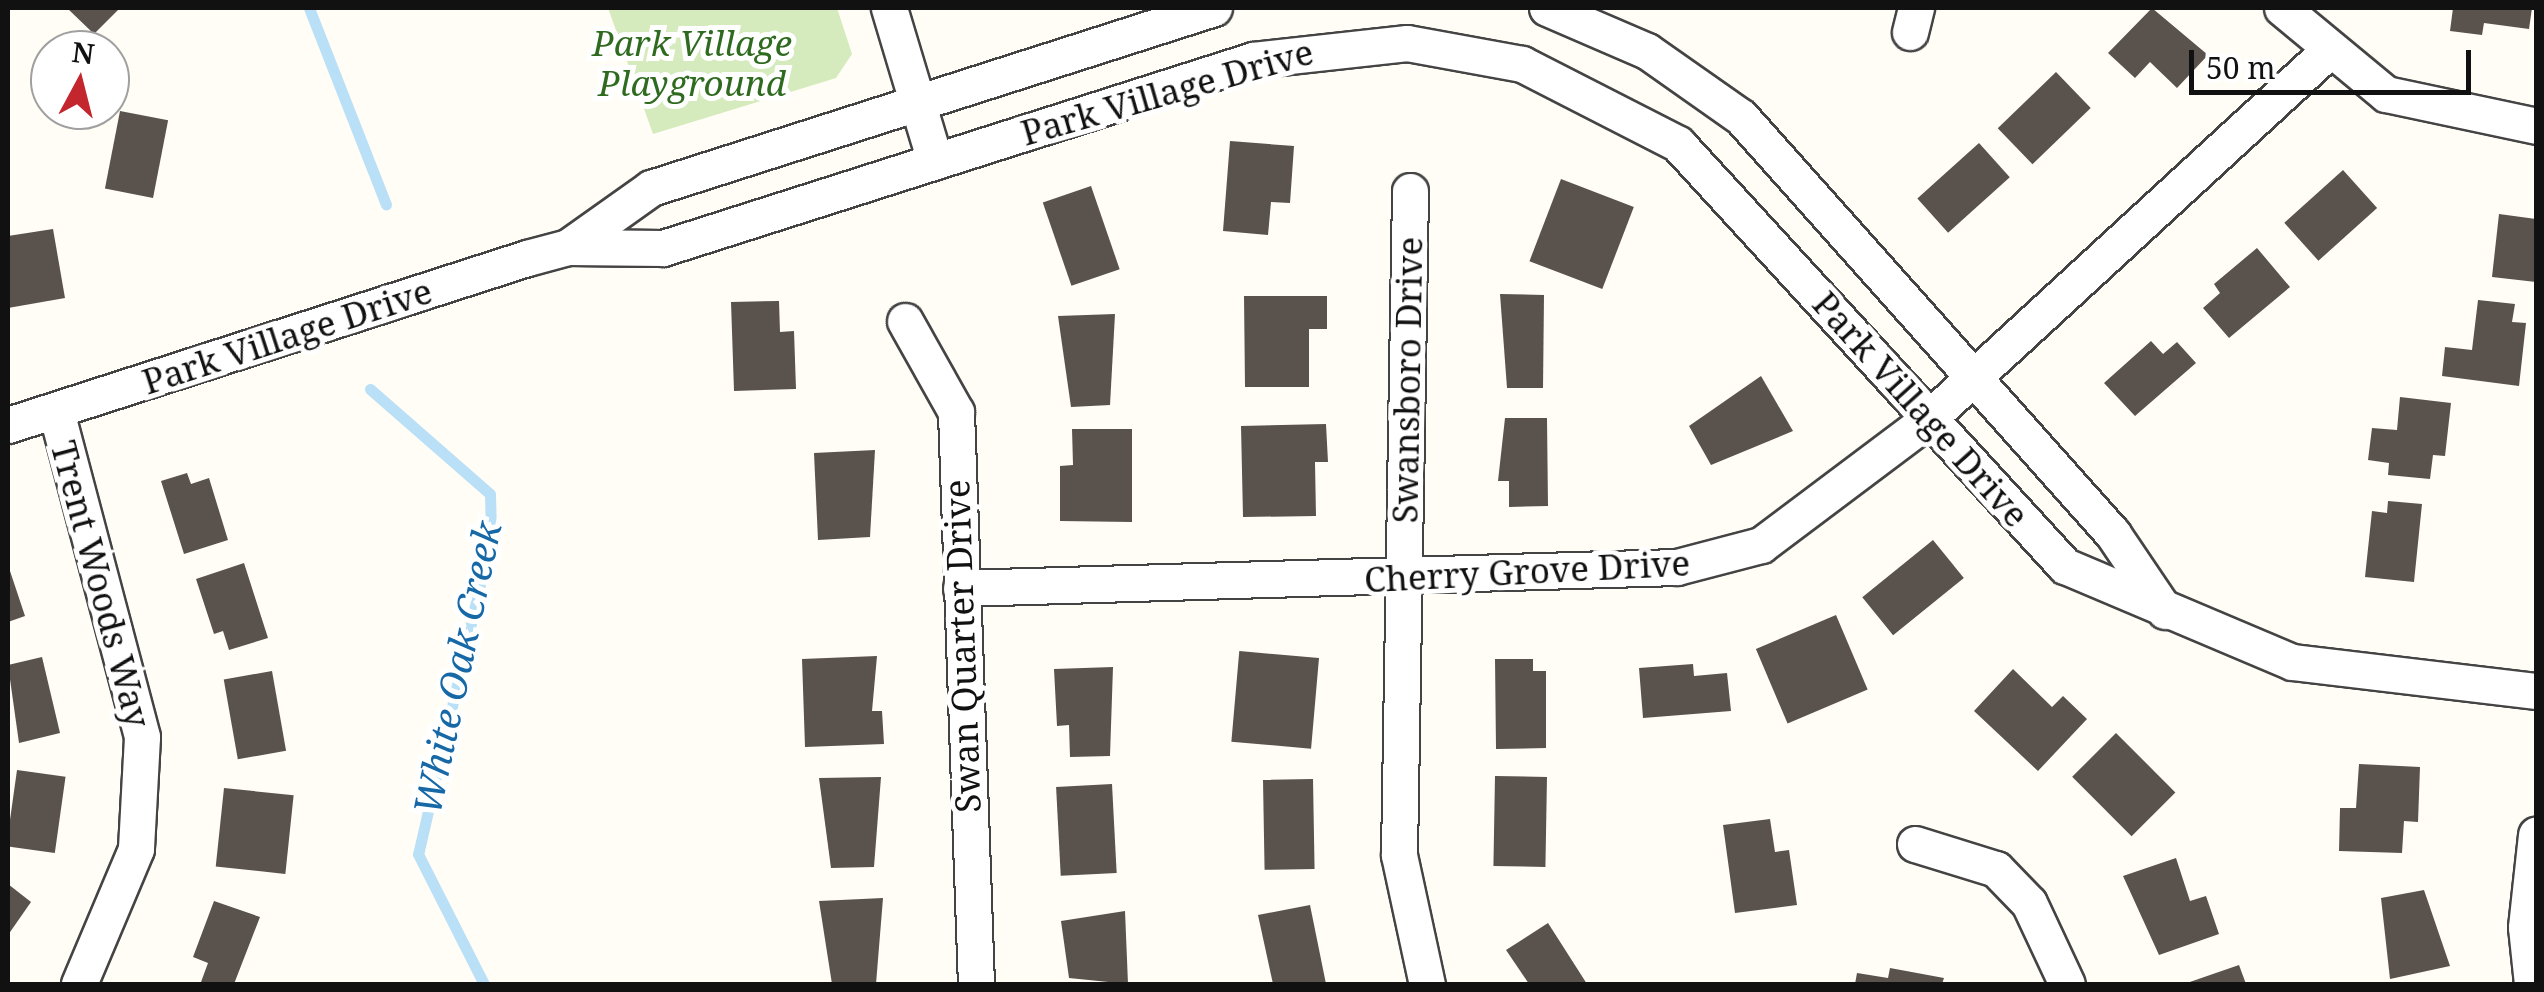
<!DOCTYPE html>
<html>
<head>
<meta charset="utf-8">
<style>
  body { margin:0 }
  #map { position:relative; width:2544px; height:992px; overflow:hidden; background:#fffdf5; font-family:"Noto Serif",serif }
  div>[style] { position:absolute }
  .green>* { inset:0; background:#d5ebbd }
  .stream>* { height:11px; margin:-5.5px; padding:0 5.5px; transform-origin:5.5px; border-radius:5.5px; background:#b9e0f7 }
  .building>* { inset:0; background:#5a524d; transform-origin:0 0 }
  .roads { filter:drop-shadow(2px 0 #444) drop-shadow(-2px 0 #444) drop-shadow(0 2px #444) drop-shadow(0 -2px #444) }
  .minor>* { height:35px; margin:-17.5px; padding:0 17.5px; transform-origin:17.5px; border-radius:17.5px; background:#fff }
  span { translate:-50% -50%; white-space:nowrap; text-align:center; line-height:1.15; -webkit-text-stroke:10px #fff; paint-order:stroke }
  .park-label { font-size:35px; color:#2f6b1f; font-style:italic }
  .street-label { font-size:35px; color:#111 }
  .water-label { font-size:38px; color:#1768a6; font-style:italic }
  .frame { position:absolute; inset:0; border:10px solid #111; pointer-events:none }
  .north { position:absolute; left:30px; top:30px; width:100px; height:100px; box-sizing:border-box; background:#fff; border:2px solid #a0a0a0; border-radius:50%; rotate:7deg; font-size:28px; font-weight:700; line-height:40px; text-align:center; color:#111 }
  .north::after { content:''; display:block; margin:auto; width:35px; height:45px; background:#c4262e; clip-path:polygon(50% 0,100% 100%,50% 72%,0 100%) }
  .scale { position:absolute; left:2189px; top:50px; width:282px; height:45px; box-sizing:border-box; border:5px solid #111; border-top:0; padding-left:12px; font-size:30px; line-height:35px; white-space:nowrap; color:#111; -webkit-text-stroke:8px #fff; paint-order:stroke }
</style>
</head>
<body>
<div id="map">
  <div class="green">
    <i style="clip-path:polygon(608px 8px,837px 8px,852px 54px,836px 78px,653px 134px)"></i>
  </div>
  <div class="stream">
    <i style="left:309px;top:8px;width:211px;rotate:68.6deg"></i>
    <i style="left:370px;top:389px;width:159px;rotate:41.2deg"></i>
    <i style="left:490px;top:494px;width:42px;rotate:88.6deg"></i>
    <i style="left:491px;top:536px;width:326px;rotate:102.9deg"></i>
    <i style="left:418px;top:854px;width:146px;rotate:63.1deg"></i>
  </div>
  <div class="building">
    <i style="clip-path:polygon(67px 8px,120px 8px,94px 34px)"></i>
    <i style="clip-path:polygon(2152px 8px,2208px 55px,2177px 88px,2150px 62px,2135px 78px,2108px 53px)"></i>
    <i style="clip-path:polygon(2453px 8px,2532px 8px,2529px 29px,2484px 23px,2482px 35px,2450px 31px)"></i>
    <i style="left:2056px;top:72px;width:50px;height:81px;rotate:46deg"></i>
    <i style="left:120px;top:111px;width:49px;height:79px;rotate:11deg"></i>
    <i style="clip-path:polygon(1230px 141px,1294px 146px,1290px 203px,1271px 202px,1268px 235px,1223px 231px)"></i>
    <i style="left:1979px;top:143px;width:46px;height:83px;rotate:48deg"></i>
    <i style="left:2343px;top:170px;width:51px;height:79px;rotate:48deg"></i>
    <i style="left:1561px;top:179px;width:78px;height:88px;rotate:21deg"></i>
    <i style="left:1091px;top:186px;width:88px;height:51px;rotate:71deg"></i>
    <i style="clip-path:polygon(2499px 214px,2536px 219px,2536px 282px,2492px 277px)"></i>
    <i style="clip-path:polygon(53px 229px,65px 298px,8px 308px,8px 236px)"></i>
    <i style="clip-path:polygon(2257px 248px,2290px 287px,2229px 338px,2203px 308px,2220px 293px,2214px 284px)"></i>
    <i style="clip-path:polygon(1500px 294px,1544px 295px,1543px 388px,1507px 388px)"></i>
    <i style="clip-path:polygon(1244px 296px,1327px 296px,1327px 329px,1309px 329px,1309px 387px,1245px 387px)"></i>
    <i style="clip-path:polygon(2478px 300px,2515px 304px,2512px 322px,2526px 323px,2519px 386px,2442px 376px,2445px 347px,2472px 350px)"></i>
    <i style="clip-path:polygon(779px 301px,780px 332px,794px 331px,796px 389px,734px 391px,731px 302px)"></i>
    <i style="clip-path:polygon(1115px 314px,1110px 405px,1071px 407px,1058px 316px)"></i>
    <i style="clip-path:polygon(2151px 341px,2163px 354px,2177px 342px,2196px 363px,2135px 416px,2104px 383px)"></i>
    <i style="clip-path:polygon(1761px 376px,1793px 431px,1711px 465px,1689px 426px)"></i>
    <i style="clip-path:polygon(2400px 397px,2451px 403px,2445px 456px,2433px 455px,2430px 479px,2388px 475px,2389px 463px,2368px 460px,2372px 428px,2397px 430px)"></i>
    <i style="clip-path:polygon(1505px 418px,1547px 418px,1548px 506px,1509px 507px,1509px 481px,1498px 481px)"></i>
    <i style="clip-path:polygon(1326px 424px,1328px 462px,1315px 462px,1316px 516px,1243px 517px,1241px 426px)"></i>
    <i style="clip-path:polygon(1072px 429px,1132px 429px,1132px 522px,1060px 521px,1060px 466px,1073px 465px)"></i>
    <i style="clip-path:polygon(875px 450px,870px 537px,818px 540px,814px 453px)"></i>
    <i style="clip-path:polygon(187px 473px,191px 484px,209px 478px,228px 540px,184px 554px,161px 481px)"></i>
    <i style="clip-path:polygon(2388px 501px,2422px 504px,2414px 582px,2365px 577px,2372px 511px,2387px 513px)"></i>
    <i style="left:1933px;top:540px;width:49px;height:91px;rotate:51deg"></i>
    <i style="clip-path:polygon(244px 563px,268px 638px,229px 650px,223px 631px,214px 634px,196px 579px)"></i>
    <i style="clip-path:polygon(8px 565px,25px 616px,8px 622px)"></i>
    <i style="left:1836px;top:615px;width:81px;height:87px;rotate:67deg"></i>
    <i style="clip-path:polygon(877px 656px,872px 711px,882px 711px,884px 744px,805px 747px,802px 659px)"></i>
    <i style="clip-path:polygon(42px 657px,60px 733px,19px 743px,8px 665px)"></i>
    <i style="left:1319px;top:658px;width:91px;height:80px;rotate:95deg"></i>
    <i style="clip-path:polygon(1495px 659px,1533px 659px,1533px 671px,1546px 671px,1546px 748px,1496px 749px)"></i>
    <i style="clip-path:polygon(1693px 664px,1694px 676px,1727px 673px,1731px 711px,1643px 718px,1639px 668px)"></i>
    <i style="clip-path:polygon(1113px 667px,1110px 756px,1070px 757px,1069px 725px,1057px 726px,1054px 669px)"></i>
    <i style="clip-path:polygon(2013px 669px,2052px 707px,2063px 696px,2087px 719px,2038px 771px,1974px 711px)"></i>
    <i style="left:272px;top:671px;width:81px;height:49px;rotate:80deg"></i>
    <i style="left:2116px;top:733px;width:84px;height:62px;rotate:45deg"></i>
    <i style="clip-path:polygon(2359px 764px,2420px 767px,2418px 822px,2404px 821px,2402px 853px,2339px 851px,2340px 808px,2356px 808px)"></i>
    <i style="left:17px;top:770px;width:49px;height:77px;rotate:8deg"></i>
    <i style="left:1495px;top:776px;width:52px;height:90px;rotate:1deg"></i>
    <i style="clip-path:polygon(881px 777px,874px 867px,831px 868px,819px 778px)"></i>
    <i style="left:1313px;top:779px;width:90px;height:50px;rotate:89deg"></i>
    <i style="left:1112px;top:784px;width:89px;height:56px;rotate:87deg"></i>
    <i style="left:224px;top:788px;width:70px;height:79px;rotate:6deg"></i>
    <i style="clip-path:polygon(1770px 819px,1775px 852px,1789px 850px,1797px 905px,1735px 913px,1723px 825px)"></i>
    <i style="clip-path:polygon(2176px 858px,2190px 901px,2206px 896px,2219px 934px,2159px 955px,2123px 876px)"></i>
    <i style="clip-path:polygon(8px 884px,31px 902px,8px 935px)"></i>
    <i style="clip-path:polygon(2424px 890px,2450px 966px,2390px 979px,2381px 898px)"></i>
    <i style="clip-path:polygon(883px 898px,876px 984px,832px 984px,819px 901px)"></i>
    <i style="clip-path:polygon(214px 901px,260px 917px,234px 984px,201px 982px,208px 963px,193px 957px)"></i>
    <i style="clip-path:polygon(1310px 905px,1326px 984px,1273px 984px,1258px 915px)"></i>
    <i style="clip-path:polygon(1125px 911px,1128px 984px,1069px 978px,1061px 921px)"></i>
    <i style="clip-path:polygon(1548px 923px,1587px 984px,1529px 984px,1506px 950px)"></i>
    <i style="clip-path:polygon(2239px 965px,2246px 984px,2184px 984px)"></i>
    <i style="clip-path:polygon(1890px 968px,1944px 978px,1942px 984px,1855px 984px,1857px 973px,1888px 978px)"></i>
  </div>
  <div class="roads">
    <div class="minor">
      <i style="left:889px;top:8px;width:160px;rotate:73.3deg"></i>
      <i style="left:1547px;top:8px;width:109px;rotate:23.3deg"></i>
      <i style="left:1647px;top:51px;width:115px;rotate:35.1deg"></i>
      <i style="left:1741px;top:117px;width:559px;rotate:48.26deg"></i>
      <i style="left:2113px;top:534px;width:93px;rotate:56deg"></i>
      <i style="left:2282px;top:8px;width:135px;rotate:39.6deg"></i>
      <i style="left:2386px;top:94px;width:153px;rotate:12deg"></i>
      <i style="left:1910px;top:32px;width:25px;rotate:-76deg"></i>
      <i style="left:1410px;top:191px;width:664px;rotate:90.95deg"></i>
      <i style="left:1399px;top:855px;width:132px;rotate:77.8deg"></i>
      <i style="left:568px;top:247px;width:102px;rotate:-35.4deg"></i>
      <i style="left:651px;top:188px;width:591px;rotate:-17.73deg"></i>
      <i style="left:905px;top:321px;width:104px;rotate:60.7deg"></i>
      <i style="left:956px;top:412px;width:572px;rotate:88deg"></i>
      <i style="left:56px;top:411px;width:337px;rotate:75.2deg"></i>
      <i style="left:142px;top:737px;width:112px;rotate:93.1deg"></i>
      <i style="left:136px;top:849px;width:147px;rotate:112.9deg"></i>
      <i style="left:8px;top:425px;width:545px;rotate:-17.84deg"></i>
      <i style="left:527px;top:258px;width:42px;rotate:-15deg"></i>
      <i style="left:568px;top:247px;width:95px;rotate:0.6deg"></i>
      <i style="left:663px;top:248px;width:619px;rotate:-17.67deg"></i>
      <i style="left:1253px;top:60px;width:155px;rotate:-6.3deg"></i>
      <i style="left:1407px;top:43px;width:117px;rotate:10.3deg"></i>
      <i style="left:1522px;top:64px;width:175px;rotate:27.1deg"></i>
      <i style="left:1678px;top:144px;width:573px;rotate:47.48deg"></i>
      <i style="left:2065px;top:566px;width:246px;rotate:22.9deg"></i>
      <i style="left:2292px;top:662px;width:246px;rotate:6.8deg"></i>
      <i style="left:961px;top:588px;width:716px;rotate:-1.68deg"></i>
      <i style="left:1677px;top:567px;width:87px;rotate:-14.7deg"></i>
      <i style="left:1761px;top:545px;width:206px;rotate:-36.9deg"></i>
      <i style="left:1926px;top:421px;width:544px;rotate:-42.61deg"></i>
      <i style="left:1915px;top:844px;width:85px;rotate:17.2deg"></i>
      <i style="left:1996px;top:869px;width:47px;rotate:45.9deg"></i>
      <i style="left:2029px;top:903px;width:89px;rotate:64.9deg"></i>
      <i style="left:2532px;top:984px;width:57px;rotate:-96deg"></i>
      <i style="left:2526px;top:927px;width:93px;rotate:-83.8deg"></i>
    </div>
  </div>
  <div class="park-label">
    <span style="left:692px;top:63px">Park Village<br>Playground</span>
  </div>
  <div class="street-label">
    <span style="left:1167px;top:92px;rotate:-16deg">Park Village Drive</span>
    <span style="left:287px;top:336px;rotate:-18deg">Park Village Drive</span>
    <span style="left:1407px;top:380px;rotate:-89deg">Swansboro Drive</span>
    <span style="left:1921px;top:409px;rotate:48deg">Park Village Drive</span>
    <span style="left:1527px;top:571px;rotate:-3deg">Cherry Grove Drive</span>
    <span style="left:101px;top:584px;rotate:75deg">Trent Woods Way</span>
    <span style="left:962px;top:646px;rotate:-92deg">Swan Quarter Drive</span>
  </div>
  <div class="water-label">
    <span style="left:457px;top:668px;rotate:-78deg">White Oak Creek</span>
  </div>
  <div class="frame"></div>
  <div class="north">N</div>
  <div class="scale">50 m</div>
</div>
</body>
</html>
